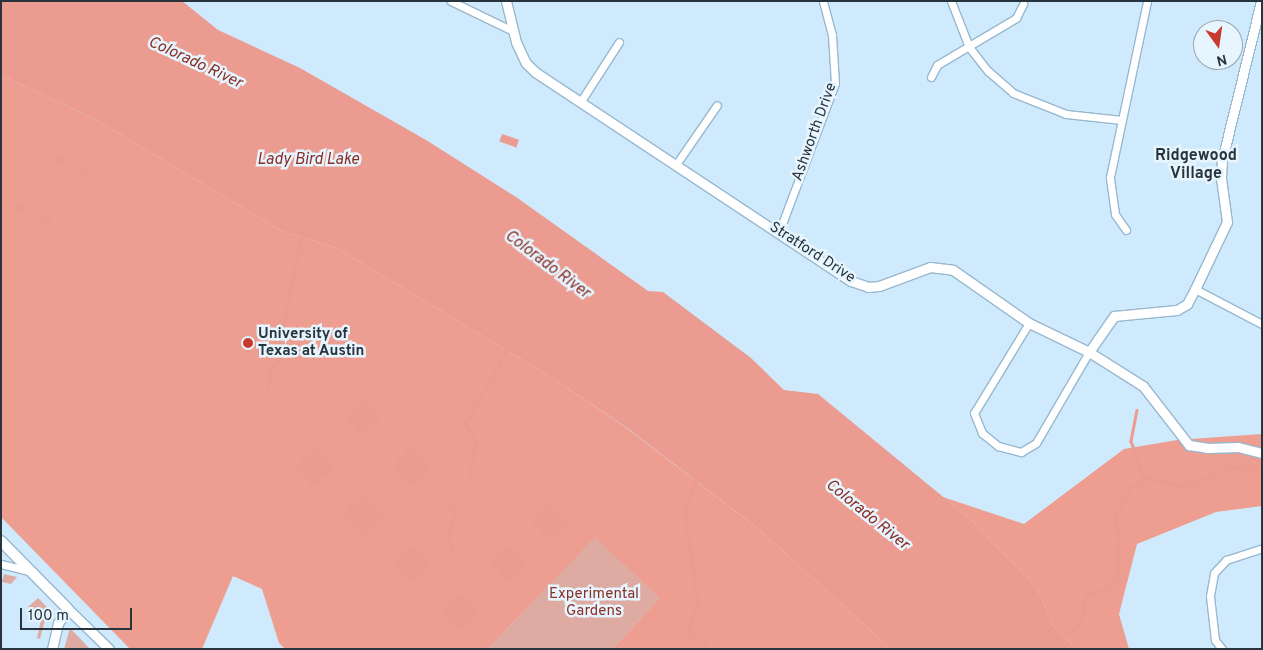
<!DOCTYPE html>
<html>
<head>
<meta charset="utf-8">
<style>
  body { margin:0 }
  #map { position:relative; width:1263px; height:650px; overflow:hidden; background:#cfeafd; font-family:Overpass,sans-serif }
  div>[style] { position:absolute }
  .green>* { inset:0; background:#ddaba2 }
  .forest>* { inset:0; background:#ed9e91 }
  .water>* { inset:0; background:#eb9b8f; transform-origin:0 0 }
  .round { border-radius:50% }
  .stream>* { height:2.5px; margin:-1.25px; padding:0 1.25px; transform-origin:1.25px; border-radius:1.25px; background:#eb9b8f }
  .roads { filter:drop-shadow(1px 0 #98b8cf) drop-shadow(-1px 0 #98b8cf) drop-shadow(0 1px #98b8cf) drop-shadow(0 -1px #98b8cf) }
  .minor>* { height:7px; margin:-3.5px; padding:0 3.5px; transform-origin:3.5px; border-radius:3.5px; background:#fff }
  .tertiary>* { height:9px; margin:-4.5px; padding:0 4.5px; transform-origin:4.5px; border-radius:4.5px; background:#fff }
  .secondary>* { height:10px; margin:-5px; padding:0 5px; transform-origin:5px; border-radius:5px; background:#fff }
  .dots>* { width:14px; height:14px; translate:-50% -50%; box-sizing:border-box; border:2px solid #e7f5ff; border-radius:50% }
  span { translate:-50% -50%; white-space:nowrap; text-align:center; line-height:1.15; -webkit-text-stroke:5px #e7f5ff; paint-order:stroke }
  .street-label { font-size:15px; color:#27343d }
  .poi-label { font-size:15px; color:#27343d; font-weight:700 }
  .left { translate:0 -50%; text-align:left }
  .park-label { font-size:15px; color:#8c3026 }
  .water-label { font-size:16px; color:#8a2e24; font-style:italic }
  .neighbourhood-label { font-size:16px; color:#27343d; font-weight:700 }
  .frame { position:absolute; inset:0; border:2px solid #27343d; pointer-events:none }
  .north { position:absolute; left:1193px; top:20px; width:50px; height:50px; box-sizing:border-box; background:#e7f5ff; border:1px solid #9aa8b1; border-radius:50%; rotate:166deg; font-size:14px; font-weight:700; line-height:20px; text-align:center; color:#27343d }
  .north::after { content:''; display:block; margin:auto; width:18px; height:22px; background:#c83a2e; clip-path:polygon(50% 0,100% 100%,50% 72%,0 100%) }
  .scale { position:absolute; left:20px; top:608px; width:112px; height:22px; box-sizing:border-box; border:2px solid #27343d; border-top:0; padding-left:6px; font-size:15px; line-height:18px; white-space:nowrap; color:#27343d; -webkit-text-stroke:4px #e7f5ff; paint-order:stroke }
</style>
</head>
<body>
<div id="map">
  <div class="green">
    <i style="clip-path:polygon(595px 536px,659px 598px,613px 649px,488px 649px)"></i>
    <i style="clip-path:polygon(4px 574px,17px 577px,11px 584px,2px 582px)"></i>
    <i style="clip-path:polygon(38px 598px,48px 608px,40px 639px,37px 638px,41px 620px,35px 618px,28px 607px)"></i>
    <i style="clip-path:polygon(70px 628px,90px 649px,64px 649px)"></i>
  </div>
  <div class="forest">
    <i style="clip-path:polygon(1px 75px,93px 118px,282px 231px,337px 248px,554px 379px,624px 426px,761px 531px,891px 649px,613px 649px,659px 598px,595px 537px,488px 649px,285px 649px,279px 643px,262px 589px,233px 576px,202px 649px,130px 649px,1px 517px)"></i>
    <i style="clip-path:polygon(1262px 434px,1262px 506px,1216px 512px,1137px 544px,1119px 614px,1129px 649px,1076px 649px,1053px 626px,1037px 588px,970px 519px,943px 497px,1024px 524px,1124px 449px,1177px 440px)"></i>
  </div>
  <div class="water">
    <i style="clip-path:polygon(1px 1px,182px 1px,218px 30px,300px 68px,426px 140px,516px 197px,648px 291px,663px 292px,751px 358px,784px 390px,818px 394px,970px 519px,1037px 588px,1053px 626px,1076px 649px,891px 649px,761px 531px,626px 427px,554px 379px,337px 248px,282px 231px,93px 118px,1px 75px)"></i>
    <i style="left:502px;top:134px;width:18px;height:8px;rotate:19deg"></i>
    <i class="round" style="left:54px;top:154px;width:12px;height:12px"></i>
    <i class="round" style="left:78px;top:166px;width:12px;height:12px"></i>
    <i class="round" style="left:14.5px;top:201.5px;width:11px;height:11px"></i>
    <i class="round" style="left:39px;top:214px;width:12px;height:12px"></i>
    <i style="left:364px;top:399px;width:25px;height:26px;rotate:45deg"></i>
    <i style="left:411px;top:447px;width:28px;height:26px;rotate:46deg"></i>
    <i style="left:315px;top:448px;width:27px;height:28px;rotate:48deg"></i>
    <i style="left:364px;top:494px;width:30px;height:29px;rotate:48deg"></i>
    <i style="left:549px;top:504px;width:27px;height:25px;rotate:45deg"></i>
    <i style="left:414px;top:545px;width:26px;height:28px;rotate:47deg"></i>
    <i style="left:509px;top:546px;width:26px;height:25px;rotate:47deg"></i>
    <i style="left:462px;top:593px;width:25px;height:28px;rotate:47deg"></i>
  </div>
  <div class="stream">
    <i style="left:268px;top:389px;width:19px;rotate:-84deg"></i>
    <i style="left:270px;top:370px;width:16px;rotate:-50deg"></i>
    <i style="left:280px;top:358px;width:24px;rotate:-88deg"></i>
    <i style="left:281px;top:334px;width:102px;rotate:-78.1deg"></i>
    <i style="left:1137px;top:410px;width:32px;rotate:101deg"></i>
    <i style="left:1131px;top:441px;width:41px;rotate:70.3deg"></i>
    <i style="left:1238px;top:468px;width:18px;rotate:-34deg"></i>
    <i style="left:697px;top:480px;width:33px;rotate:111deg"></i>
    <i style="left:685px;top:511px;width:94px;rotate:82deg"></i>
    <i style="left:698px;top:604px;width:23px;rotate:113deg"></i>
    <i style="left:689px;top:625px;width:8px;rotate:83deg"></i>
    <i style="left:690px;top:633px;width:17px;rotate:31deg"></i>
    <i style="left:705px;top:642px;width:7px;rotate:74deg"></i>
    <i style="left:452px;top:551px;width:11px;rotate:-112deg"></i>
    <i style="left:448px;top:541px;width:32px;rotate:-77deg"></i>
    <i style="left:455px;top:510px;width:6px;rotate:-135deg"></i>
    <i style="left:451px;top:506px;width:33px;rotate:-49deg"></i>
    <i style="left:473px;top:481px;width:9px;rotate:-111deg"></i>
    <i style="left:470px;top:473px;width:33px;rotate:-81deg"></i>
    <i style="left:475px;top:440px;width:19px;rotate:-122deg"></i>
    <i style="left:465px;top:424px;width:86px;rotate:-60.2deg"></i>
    <i style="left:1061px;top:638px;width:22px;rotate:-34deg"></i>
    <i style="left:1079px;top:626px;width:32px;rotate:-76deg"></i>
    <i style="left:1087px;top:595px;width:25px;rotate:-18deg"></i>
    <i style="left:1111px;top:587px;width:14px;rotate:-65deg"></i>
    <i style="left:1117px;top:574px;width:38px;rotate:-88deg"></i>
    <i style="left:1118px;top:536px;width:20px;rotate:-99deg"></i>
    <i style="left:1115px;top:516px;width:33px;rotate:-61deg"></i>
    <i style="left:1131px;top:487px;width:20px;rotate:-27deg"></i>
    <i style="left:1149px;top:478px;width:30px;rotate:15deg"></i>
    <i style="left:1178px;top:486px;width:11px;rotate:-5deg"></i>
    <i style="left:1189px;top:485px;width:45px;rotate:-23.7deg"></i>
    <i style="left:1230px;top:467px;width:32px;rotate:5deg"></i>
  </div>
  <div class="roads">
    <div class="minor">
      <i style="left:451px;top:1px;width:69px;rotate:25.8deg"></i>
      <i style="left:951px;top:1px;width:49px;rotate:68.6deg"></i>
      <i style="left:969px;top:47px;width:31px;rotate:52deg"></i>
      <i style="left:988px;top:71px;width:33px;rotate:41deg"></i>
      <i style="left:1013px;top:93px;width:57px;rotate:21.6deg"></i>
      <i style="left:1066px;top:114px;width:56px;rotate:6.1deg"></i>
      <i style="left:931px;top:77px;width:13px;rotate:-63deg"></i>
      <i style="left:937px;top:65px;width:92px;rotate:-30.7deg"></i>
      <i style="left:1016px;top:18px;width:16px;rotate:-63deg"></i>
      <i style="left:581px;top:101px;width:70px;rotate:-57.2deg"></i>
      <i style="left:677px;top:163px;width:70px;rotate:-55.4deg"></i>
      <i style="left:1126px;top:230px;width:19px;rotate:-125deg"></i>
      <i style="left:1115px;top:214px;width:37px;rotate:-98deg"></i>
      <i style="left:1110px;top:177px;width:180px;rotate:-78.1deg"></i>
      <i style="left:779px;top:232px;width:159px;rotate:-69.4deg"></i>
      <i style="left:835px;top:83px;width:48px;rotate:-93.6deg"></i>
      <i style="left:832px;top:35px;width:35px;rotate:-105deg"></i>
      <i style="left:1195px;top:289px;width:76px;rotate:27.6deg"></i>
      <i style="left:1029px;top:323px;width:105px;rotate:121.4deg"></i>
      <i style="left:974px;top:413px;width:22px;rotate:68deg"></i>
      <i style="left:982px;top:433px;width:21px;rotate:39deg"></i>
      <i style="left:998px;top:446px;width:24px;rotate:15deg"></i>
      <i style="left:1021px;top:452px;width:17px;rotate:-31deg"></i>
      <i style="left:1036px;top:443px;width:105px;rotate:-59.8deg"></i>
      <i style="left:1px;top:564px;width:30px;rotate:14deg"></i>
      <i style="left:1222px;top:649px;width:11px;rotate:-128deg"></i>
      <i style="left:1215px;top:640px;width:44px;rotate:-96.5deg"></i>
      <i style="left:1210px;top:596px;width:23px;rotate:-80deg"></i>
      <i style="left:1214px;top:573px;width:18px;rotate:-47deg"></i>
      <i style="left:1226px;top:560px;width:38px;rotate:-18deg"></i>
    </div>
    <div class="tertiary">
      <i style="left:506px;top:1px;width:42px;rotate:76.3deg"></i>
      <i style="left:516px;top:42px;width:23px;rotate:65deg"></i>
      <i style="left:526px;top:63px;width:13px;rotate:45deg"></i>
      <i style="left:535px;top:72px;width:379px;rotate:33.5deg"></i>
      <i style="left:851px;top:281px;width:18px;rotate:19deg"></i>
      <i style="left:868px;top:287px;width:11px;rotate:-5deg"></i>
      <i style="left:879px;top:286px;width:54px;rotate:-20.4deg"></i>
      <i style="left:930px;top:267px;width:23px;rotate:7deg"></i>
      <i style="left:953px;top:270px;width:93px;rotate:34.9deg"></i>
      <i style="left:1029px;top:323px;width:67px;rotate:25.8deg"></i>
      <i style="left:1089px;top:352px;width:64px;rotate:32.2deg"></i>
      <i style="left:1143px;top:386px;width:75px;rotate:52.1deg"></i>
      <i style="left:1189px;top:445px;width:18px;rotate:9deg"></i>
      <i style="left:1207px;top:448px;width:31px;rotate:-2deg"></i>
      <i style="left:1238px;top:447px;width:25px;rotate:14deg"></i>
      <i style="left:1089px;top:352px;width:44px;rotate:-55.2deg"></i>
      <i style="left:1114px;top:316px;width:63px;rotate:-5.4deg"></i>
      <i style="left:1177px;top:310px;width:12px;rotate:-31deg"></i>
      <i style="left:1187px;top:304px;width:17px;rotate:-62deg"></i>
      <i style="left:1195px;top:289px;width:74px;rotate:-64.5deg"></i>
      <i style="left:1227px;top:222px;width:44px;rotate:-97.8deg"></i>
      <i style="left:1221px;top:178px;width:18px;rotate:-87deg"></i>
      <i style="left:1222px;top:160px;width:164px;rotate:-76.2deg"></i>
      <i style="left:52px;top:649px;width:27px;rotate:-77deg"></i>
      <i style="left:58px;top:623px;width:17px;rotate:-54deg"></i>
      <i style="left:68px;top:609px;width:57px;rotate:44.3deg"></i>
    </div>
    <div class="secondary">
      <i style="left:1px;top:541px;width:95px;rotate:45.4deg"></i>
    </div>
  </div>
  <div class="dots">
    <i style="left:248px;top:343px;background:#c83a2e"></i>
  </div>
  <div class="street-label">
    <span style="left:815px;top:132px;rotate:-70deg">Ashworth Drive</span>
    <span style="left:812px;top:253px;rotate:33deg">Stratford Drive</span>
  </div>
  <div class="poi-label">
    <span class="left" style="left:258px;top:343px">University of<br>Texas at Austin</span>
  </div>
  <div class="park-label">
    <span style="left:594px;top:603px">Experimental<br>Gardens</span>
  </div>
  <div class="water-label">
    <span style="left:195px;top:63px;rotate:25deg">Colorado River</span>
    <span style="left:308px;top:160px">Lady Bird Lake</span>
    <span style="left:547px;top:265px;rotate:37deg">Colorado River</span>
    <span style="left:867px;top:515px;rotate:39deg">Colorado River</span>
  </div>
  <div class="neighbourhood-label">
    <span style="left:1196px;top:165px">Ridgewood<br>Village</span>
  </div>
  <div class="frame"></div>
  <div class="north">N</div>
  <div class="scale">100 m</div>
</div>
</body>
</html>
